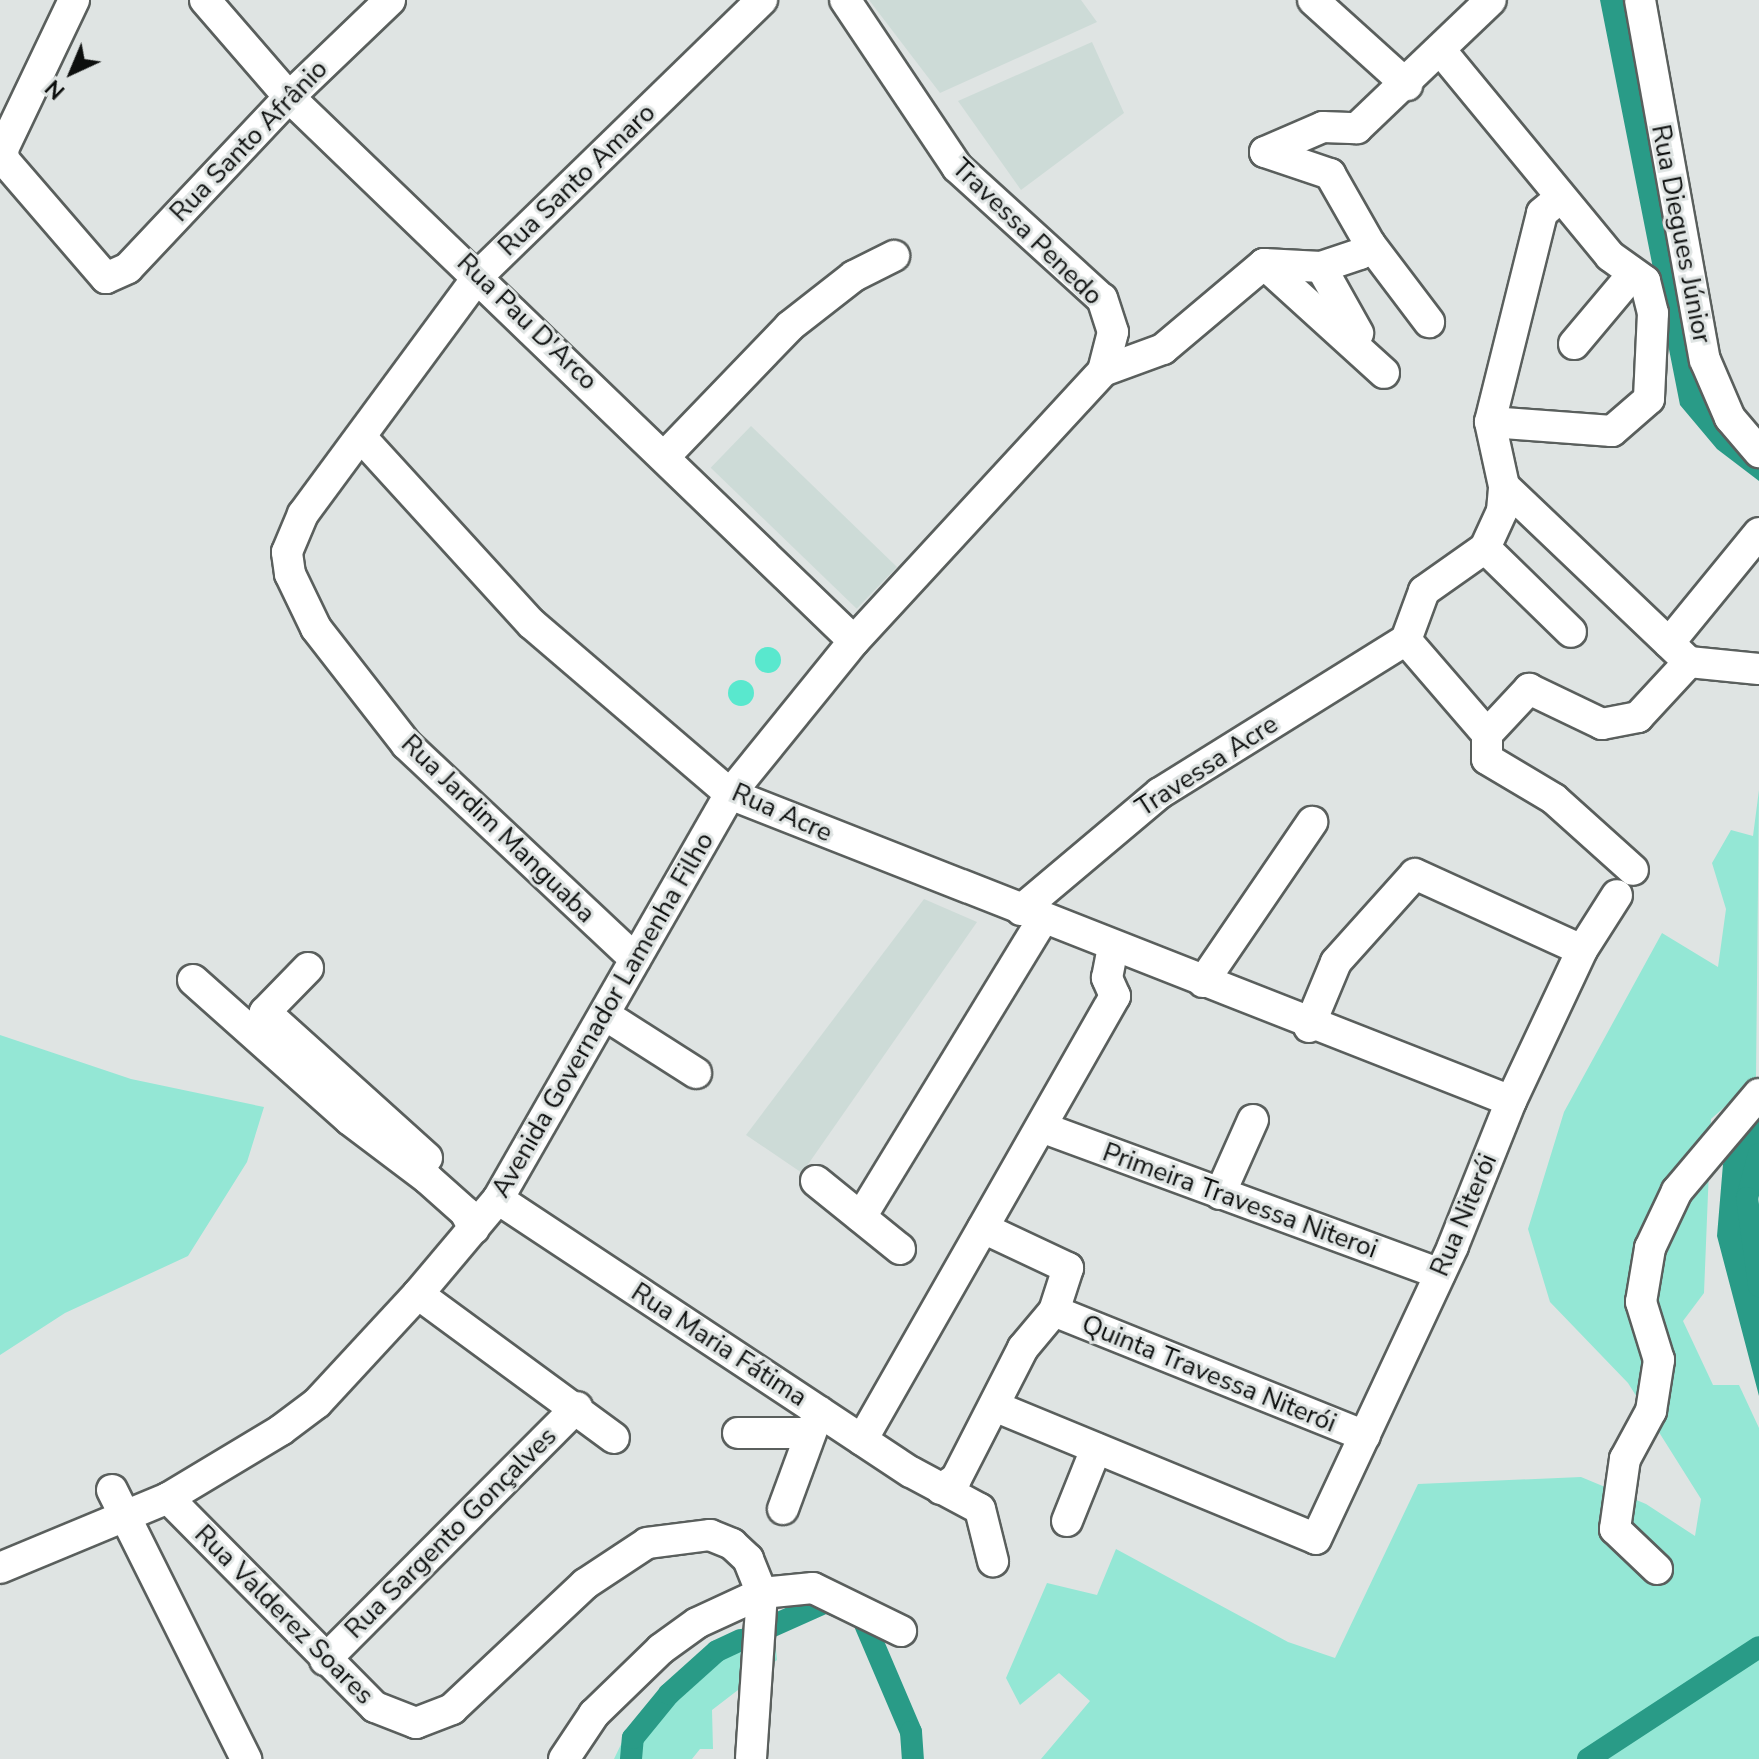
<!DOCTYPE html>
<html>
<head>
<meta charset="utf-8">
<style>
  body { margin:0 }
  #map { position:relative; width:1759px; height:1759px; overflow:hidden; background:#dfe4e3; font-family:"Nunito Sans",sans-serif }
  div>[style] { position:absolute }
  .built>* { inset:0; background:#cddbd7; transform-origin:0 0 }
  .green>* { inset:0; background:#94e7d5 }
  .water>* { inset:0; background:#299b87 }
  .canal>* { height:22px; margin:-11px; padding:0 11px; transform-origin:11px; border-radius:11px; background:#299b87 }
  .building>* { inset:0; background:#59e8ce }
  .round { border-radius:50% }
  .roads { filter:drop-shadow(2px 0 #5a5f5d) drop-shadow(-2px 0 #5a5f5d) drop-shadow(0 2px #5a5f5d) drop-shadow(0 -2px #5a5f5d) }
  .minor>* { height:30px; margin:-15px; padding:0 15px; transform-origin:15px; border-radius:15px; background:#fff }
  span { translate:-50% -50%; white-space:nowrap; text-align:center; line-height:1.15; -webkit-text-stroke:6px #dfe4e3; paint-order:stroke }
  .street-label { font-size:26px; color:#0d0f0e }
  .north { position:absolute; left:32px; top:32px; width:80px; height:80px; -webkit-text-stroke:6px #dfe4e3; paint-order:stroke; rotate:224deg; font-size:22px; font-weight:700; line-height:32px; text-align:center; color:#0d0f0e }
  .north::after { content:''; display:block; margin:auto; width:28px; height:36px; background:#0d0f0e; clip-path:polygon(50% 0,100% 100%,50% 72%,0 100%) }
</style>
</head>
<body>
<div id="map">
  <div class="built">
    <i style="clip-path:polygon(869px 0,1081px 0,1097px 22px,940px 93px)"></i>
    <i style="clip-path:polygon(1092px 42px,1124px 113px,1021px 190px,958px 101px)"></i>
    <i style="left:751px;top:426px;width:203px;height:58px;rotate:44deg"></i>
    <i style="clip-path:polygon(924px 899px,977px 922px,802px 1173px,746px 1135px)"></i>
  </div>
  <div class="green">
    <i style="clip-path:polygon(1759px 790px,1756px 1079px,1711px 1119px,1704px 1293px,1683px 1321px,1713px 1385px,1739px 1385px,1759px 1428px,1759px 1759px,1041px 1759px,1090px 1701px,1059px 1673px,1020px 1705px,1006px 1678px,1047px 1583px,1097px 1595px,1116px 1549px,1288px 1642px,1335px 1658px,1418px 1484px,1581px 1477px,1646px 1504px,1695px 1536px,1701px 1499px,1628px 1383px,1550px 1302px,1528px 1229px,1564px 1112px,1662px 933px,1718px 967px,1726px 909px,1712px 863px,1731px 830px,1753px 836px)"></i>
    <i style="clip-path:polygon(0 1035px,131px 1079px,264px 1107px,247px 1162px,188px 1256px,65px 1313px,0 1355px)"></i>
    <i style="clip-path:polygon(774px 1629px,777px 1660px,712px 1710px,713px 1749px,700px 1749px,692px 1759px,614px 1759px,625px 1736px,733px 1637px)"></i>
  </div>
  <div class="water">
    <i style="clip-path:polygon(1600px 0,1634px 0,1706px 384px,1759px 456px,1759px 481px,1717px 449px,1680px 405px)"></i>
    <i style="clip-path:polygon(1759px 1106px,1759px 1154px,1747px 1198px,1759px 1288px,1759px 1396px,1717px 1236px,1723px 1164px)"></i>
  </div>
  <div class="canal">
    <i style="left:1759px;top:1154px;width:46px;rotate:105.3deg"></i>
    <i style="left:1747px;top:1198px;width:89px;rotate:82.2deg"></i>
    <i style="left:750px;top:1636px;width:83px;rotate:-24.1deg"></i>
    <i style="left:826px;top:1602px;width:39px;rotate:23deg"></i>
    <i style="left:862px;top:1617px;width:125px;rotate:66.9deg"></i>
    <i style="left:911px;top:1732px;width:27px;rotate:86deg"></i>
    <i style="left:631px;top:1759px;width:21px;rotate:-85deg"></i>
    <i style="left:633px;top:1738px;width:57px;rotate:-50.7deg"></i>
    <i style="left:669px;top:1694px;width:64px;rotate:-41.9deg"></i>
    <i style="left:717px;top:1651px;width:26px;rotate:-25deg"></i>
    <i style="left:1588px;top:1759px;width:204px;rotate:-33.2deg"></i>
  </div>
  <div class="building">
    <i class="round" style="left:755px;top:647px;width:26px;height:26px"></i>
    <i class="round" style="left:728px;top:680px;width:26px;height:26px"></i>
  </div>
  <div class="roads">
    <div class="minor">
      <i style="left:74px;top:0;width:165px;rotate:115.5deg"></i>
      <i style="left:3px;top:149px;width:11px;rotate:85deg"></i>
      <i style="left:4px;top:160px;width:156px;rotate:49.2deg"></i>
      <i style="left:106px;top:278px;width:24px;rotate:-24deg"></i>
      <i style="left:128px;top:268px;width:235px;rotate:-46.7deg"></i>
      <i style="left:289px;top:97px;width:140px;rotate:-43.8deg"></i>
      <i style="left:205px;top:0;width:128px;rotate:49.1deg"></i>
      <i style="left:289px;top:97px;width:784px;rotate:43.92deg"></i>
      <i style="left:1313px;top:0;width:127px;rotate:42.1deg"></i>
      <i style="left:1640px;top:0;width:366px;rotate:79.8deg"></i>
      <i style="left:1705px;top:360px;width:63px;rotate:66.7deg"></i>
      <i style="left:1730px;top:418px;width:45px;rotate:49.5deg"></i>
      <i style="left:1442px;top:52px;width:264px;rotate:50.5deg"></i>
      <i style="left:1610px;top:256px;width:43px;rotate:35.5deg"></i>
      <i style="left:1645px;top:281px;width:33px;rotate:76deg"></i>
      <i style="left:1653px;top:313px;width:86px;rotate:92.7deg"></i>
      <i style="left:1649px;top:399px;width:49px;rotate:139.1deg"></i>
      <i style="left:1612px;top:431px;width:122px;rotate:-175.8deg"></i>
      <i style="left:1490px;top:422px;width:215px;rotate:-76deg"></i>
      <i style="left:1542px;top:213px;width:23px;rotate:-40deg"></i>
      <i style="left:1265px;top:152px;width:63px;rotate:-23.3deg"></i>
      <i style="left:1323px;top:127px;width:34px;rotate:2deg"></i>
      <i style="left:1357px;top:128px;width:185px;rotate:-43.7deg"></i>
      <i style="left:1265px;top:152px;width:69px;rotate:18.7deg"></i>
      <i style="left:1330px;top:174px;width:81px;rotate:60.3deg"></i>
      <i style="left:1370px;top:244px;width:98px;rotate:52.9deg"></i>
      <i style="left:1264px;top:264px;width:162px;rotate:42.2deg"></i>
      <i style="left:1321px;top:267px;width:76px;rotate:60.7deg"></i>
      <i style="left:1574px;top:344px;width:90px;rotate:-50deg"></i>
      <i style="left:1103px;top:371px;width:64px;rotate:-20.1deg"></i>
      <i style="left:1163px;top:349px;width:132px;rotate:-40.1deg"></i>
      <i style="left:1264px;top:264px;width:57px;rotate:3deg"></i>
      <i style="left:1321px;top:267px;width:41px;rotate:-18.4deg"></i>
      <i style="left:1360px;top:254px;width:14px;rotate:-45deg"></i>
      <i style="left:361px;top:437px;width:253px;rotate:47.6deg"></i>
      <i style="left:532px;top:624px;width:261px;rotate:40.6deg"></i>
      <i style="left:730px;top:794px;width:839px;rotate:21.46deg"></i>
      <i style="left:666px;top:455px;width:179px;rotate:-46.1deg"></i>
      <i style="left:790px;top:326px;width:81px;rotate:-38deg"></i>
      <i style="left:854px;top:276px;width:45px;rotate:-26.6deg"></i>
      <i style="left:1504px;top:486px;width:255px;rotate:43.6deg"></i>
      <i style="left:1689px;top:662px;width:70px;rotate:5.7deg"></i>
      <i style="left:1485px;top:548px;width:120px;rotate:44.3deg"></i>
      <i style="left:1406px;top:640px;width:124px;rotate:49.2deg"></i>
      <i style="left:1487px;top:734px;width:25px;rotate:90deg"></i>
      <i style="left:1487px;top:759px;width:78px;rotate:30.8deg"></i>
      <i style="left:1554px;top:799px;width:106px;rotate:41.9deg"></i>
      <i style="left:1406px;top:640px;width:52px;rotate:-69.8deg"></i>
      <i style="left:1424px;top:591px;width:75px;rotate:-35.2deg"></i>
      <i style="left:1485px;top:548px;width:41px;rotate:-65.3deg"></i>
      <i style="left:1502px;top:511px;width:25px;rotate:-85deg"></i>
      <i style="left:1504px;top:486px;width:66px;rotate:-102.3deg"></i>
      <i style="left:1669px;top:643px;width:142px;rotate:-50.7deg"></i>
      <i style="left:1487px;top:734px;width:62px;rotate:-47deg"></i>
      <i style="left:1529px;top:689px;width:81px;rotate:25.6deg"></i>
      <i style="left:1602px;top:724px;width:37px;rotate:-11deg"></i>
      <i style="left:1638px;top:717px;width:75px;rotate:-47.2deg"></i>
      <i style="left:1021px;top:910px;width:182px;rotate:-40.1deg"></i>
      <i style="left:1160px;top:793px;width:290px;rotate:-31.9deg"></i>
      <i style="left:635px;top:959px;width:313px;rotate:-136.8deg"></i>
      <i style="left:407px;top:745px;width:148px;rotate:-127.9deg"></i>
      <i style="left:316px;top:628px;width:60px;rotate:-115.7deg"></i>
      <i style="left:290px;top:574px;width:22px;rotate:-98deg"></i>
      <i style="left:287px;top:552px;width:41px;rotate:-67.2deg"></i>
      <i style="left:303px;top:514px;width:297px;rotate:-53.6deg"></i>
      <i style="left:479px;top:275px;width:395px;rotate:-44.2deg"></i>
      <i style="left:308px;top:968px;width:62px;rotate:134.3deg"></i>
      <i style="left:265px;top:1012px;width:218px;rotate:42deg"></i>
      <i style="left:193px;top:980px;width:210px;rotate:41.7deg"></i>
      <i style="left:350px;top:1120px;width:98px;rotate:37.1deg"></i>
      <i style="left:428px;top:1179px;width:50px;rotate:41.7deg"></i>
      <i style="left:465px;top:1212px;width:19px;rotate:62deg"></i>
      <i style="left:1203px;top:982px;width:194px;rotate:-55.7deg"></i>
      <i style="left:605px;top:1015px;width:108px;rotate:32.5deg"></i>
      <i style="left:1309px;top:1027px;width:70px;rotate:-67.4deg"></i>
      <i style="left:1336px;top:962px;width:118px;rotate:-48.1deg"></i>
      <i style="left:1415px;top:874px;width:183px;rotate:24.5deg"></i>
      <i style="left:1041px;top:1127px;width:425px;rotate:20.2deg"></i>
      <i style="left:816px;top:1181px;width:108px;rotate:39deg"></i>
      <i style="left:1220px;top:1194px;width:81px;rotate:-66deg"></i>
      <i style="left:498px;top:1199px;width:495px;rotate:33.5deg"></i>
      <i style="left:911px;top:1472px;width:78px;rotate:28.2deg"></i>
      <i style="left:980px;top:1509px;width:54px;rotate:76deg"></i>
      <i style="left:861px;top:1217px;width:349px;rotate:-58.6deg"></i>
      <i style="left:983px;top:1228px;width:94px;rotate:25.2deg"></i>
      <i style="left:1068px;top:1268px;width:45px;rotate:108deg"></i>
      <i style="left:418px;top:1294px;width:243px;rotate:36.3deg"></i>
      <i style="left:1054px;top:1311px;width:335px;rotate:21.9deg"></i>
      <i style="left:994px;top:1406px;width:348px;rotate:22.4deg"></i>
      <i style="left:1316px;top:1539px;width:323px;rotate:-64.9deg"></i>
      <i style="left:1453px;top:1246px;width:156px;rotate:-68.2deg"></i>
      <i style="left:1511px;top:1101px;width:167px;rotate:-64.8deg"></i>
      <i style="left:1582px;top:950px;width:65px;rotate:-57.5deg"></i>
      <i style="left:738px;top:1433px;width:71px"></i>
      <i style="left:862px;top:1440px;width:511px;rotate:-60.32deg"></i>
      <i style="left:1115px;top:996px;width:20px;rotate:-114deg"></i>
      <i style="left:1107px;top:978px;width:32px;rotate:-79deg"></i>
      <i style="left:941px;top:1489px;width:18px;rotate:-34deg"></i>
      <i style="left:956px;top:1479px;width:147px;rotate:-62.9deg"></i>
      <i style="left:1023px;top:1348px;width:48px;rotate:-50deg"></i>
      <i style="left:112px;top:1490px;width:301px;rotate:63.5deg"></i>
      <i style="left:168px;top:1498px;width:294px;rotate:45.3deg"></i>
      <i style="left:375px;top:1707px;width:44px;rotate:21.3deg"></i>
      <i style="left:416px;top:1723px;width:39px;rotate:-21deg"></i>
      <i style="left:452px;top:1709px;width:183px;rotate:-43.2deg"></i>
      <i style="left:585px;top:1584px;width:74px;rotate:-33.5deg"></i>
      <i style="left:647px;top:1543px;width:64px;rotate:-7.2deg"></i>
      <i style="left:710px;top:1535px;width:24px;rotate:22deg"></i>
      <i style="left:732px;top:1544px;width:22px;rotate:43deg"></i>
      <i style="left:748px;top:1559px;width:37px;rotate:68deg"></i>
      <i style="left:762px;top:1593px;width:166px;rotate:93.8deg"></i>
      <i style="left:783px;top:1509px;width:104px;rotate:-69.8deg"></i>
      <i style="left:1067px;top:1521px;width:78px;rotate:-68.1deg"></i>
      <i style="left:0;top:1568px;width:182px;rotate:-22.6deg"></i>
      <i style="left:168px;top:1498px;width:132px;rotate:-31deg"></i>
      <i style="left:281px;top:1430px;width:45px;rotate:-36.9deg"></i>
      <i style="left:317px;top:1403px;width:149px;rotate:-47.2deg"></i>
      <i style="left:418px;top:1294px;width:124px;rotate:-49.9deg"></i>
      <i style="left:498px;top:1199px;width:467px;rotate:-60.2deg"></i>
      <i style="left:730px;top:794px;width:197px;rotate:-51deg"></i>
      <i style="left:854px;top:641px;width:367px;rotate:-47.3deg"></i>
      <i style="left:1103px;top:371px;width:40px;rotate:-75.6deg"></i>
      <i style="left:1113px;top:332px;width:35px;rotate:-108deg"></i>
      <i style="left:1102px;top:299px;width:196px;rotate:-137.7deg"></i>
      <i style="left:957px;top:167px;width:201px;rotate:-123.8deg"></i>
      <i style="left:1657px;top:1569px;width:58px;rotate:-136.4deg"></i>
      <i style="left:1615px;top:1529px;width:71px;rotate:-81.9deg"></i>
      <i style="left:1625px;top:1459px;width:55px;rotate:-61.6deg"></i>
      <i style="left:1651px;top:1411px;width:52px;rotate:-81.1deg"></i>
      <i style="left:1659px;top:1360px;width:61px;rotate:-107.2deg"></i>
      <i style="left:1641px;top:1302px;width:55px;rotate:-80.5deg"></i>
      <i style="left:1650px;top:1248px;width:63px;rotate:-64.7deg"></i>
      <i style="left:1677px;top:1191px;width:127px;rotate:-49.8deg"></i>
      <i style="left:325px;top:1660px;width:357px;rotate:-45.1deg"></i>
      <i style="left:564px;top:1759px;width:54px;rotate:-56.3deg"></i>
      <i style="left:594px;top:1714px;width:93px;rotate:-44.1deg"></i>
      <i style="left:661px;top:1649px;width:44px;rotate:-35.8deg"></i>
      <i style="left:697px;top:1623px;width:72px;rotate:-24.8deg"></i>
      <i style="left:762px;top:1593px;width:51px;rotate:-5.6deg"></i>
      <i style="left:813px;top:1588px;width:98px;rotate:26deg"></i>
    </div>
  </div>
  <div class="street-label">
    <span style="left:249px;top:141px;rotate:-46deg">Rua Santo Afrânio</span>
    <span style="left:577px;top:180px;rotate:-44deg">Rua Santo Amaro</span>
    <span style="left:1027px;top:232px;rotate:44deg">Travessa Penedo</span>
    <span style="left:1681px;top:234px;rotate:79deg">Rua Diegues Júnior</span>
    <span style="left:527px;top:322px;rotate:44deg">Rua Pau D'Arco</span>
    <span style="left:1207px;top:766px;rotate:-33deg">Travessa Acre</span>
    <span style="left:782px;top:813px;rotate:24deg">Rua Acre</span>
    <span style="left:498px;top:829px;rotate:44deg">Rua Jardim Manguaba</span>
    <span style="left:603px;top:1015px;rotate:-60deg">Avenida Governador Lamenha Filho</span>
    <span style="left:1240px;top:1201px;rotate:20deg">Primeira Travessa Niteroi</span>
    <span style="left:1464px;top:1215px;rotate:-67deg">Rua Niterói</span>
    <span style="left:719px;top:1345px;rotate:33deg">Rua Maria Fátima</span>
    <span style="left:1209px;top:1374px;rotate:22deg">Quinta Travessa Niterói</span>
    <span style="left:451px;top:1533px;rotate:-45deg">Rua Sargento Gonçalves</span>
    <span style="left:284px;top:1615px;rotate:45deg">Rua Valderez Soares</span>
  </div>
  <div class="north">N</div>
</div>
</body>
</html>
